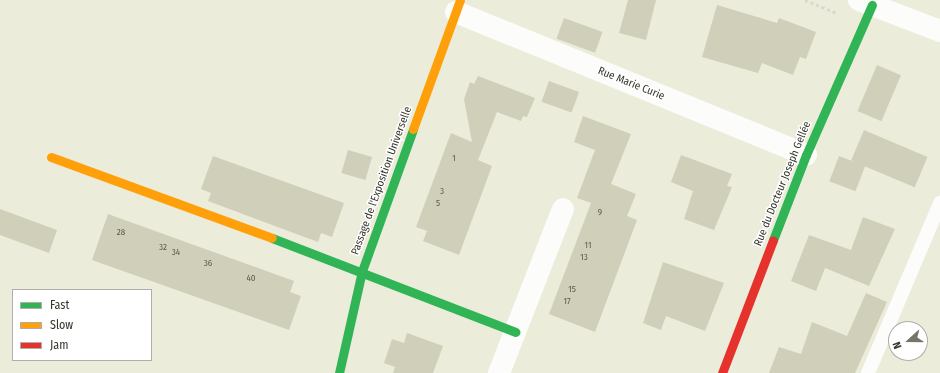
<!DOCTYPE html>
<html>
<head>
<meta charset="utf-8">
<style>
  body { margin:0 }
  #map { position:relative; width:940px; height:373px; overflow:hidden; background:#ececdb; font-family:"Fira Sans Condensed",sans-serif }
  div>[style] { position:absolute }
  .building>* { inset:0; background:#d0cfb9; transform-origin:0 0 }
  .path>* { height:2.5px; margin-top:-1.25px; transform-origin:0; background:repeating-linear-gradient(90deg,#d8d8d2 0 3px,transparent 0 6px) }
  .lane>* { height:14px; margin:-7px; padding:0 7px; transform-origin:7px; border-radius:7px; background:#fcfcfa }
  .street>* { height:22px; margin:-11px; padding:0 11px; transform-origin:11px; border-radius:11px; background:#fcfcfa }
  .fast>* { height:9px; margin:-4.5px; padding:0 4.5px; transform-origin:4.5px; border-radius:4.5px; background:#30b455 }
  .slow>* { height:9px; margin:-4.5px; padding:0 4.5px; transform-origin:4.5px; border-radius:4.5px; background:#ff9f0a }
  .jam>* { height:9px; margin:-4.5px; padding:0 4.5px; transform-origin:4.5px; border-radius:4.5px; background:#e5322d }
  span { translate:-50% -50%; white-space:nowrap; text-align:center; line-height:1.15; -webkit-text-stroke:3px #fff; paint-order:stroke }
  .number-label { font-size:9px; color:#5c5c4e }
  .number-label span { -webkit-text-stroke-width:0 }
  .street-label { font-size:11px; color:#36352a }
  .legend { position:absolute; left:12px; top:289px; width:140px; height:72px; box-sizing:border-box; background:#fff; border:1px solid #afaeaa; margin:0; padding:5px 7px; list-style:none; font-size:12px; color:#36352a }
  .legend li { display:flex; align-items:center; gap:8px; height:20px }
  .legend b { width:20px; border:1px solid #afaeaa }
  .north { position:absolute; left:888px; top:321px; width:40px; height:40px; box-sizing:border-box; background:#fff; border:1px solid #afaeaa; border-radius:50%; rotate:249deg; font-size:11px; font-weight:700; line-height:16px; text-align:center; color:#36352a }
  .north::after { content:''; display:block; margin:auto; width:14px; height:18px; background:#767568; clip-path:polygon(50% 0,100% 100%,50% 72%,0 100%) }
</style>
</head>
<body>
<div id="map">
  <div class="building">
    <i style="clip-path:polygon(628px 0,656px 0,646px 40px,619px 33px)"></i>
    <i style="clip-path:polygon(717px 5px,777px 23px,779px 18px,816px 32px,806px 59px,800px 57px,793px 75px,762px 63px,758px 73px,702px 57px)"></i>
    <i style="left:564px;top:18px;width:41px;height:22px;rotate:20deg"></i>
    <i style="left:877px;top:65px;width:26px;height:50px;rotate:23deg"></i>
    <i style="clip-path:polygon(478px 76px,535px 98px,527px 117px,523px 116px,521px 121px,497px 112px,478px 160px,492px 166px,459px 255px,423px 241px,427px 231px,416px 227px,451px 133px,472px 142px,464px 99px,470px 82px,474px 84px)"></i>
    <i style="left:549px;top:81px;width:32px;height:22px;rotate:20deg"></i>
    <i style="clip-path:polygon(583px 116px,631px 134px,611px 184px,636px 194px,627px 216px,637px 220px,595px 332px,549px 314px,591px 203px,577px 198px,595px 150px,574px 142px)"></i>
    <i style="left:864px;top:130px;width:69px;height:33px;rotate:23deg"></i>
    <i style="left:348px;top:150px;width:25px;height:24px;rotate:16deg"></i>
    <i style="clip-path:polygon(681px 155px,732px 174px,727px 186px,732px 187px,714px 230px,684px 219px,693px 191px,671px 182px)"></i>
    <i style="clip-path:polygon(213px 156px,344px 203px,332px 237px,321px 233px,318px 242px,208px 201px,211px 193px,201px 189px)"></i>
    <i style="left:839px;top:156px;width:28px;height:27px;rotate:21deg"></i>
    <i style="clip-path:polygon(0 209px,57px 230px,49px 253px,0 235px)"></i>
    <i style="clip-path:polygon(108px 214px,294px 281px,290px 292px,301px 296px,289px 330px,92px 260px)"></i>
    <i style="clip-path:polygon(863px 217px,895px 229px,869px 286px,825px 268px,816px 291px,791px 281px,809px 235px,851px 250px)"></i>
    <i style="clip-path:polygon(663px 262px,724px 283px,705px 331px,666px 316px,661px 330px,643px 323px)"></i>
    <i style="clip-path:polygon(866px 293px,887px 302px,855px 373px,769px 373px,779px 347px,801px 354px,812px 322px,847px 336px)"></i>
    <i style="clip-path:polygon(407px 333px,443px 346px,433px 373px,393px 373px,395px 367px,384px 363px,392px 339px,404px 343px)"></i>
  </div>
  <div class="path">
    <i style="left:805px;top:0;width:35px;rotate:22deg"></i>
  </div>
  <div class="lane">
    <i style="left:868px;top:373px;width:185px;rotate:-67deg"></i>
  </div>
  <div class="street">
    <i style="left:859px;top:0;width:87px;rotate:20.9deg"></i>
    <i style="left:456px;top:12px;width:378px;rotate:22.2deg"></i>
    <i style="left:499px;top:373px;width:176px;rotate:-68.7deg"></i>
  </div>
  <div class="fast">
    <i style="left:272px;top:238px;width:261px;rotate:21.1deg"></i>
    <i style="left:773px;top:240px;width:91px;rotate:-68.8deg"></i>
    <i style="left:806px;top:155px;width:164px;rotate:-66.3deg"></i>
    <i style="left:339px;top:373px;width:105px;rotate:-77.3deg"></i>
    <i style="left:362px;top:271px;width:151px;rotate:-70.2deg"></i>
  </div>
  <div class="slow">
    <i style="left:413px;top:129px;width:137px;rotate:-70deg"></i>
    <i style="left:51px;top:157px;width:235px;rotate:20.1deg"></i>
  </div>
  <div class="jam">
    <i style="left:722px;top:373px;width:142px;rotate:-69deg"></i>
  </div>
  <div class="number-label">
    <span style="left:454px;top:158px">1</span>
    <span style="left:442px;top:191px">3</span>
    <span style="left:438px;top:203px">5</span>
    <span style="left:600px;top:212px">9</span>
    <span style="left:121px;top:232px">28</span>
    <span style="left:588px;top:245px">11</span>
    <span style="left:163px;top:247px">32</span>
    <span style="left:176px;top:252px">34</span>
    <span style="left:584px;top:257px">13</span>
    <span style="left:208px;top:263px">36</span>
    <span style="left:251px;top:278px">40</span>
    <span style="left:572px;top:289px">15</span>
    <span style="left:567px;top:301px">17</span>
  </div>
  <div class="street-label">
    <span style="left:631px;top:84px;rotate:22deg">Rue Marie Curie</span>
    <span style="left:382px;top:181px;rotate:-70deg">Passage de l'Exposition Universelle</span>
    <span style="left:783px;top:184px;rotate:-68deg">Rue du Docteur Joseph Gellée</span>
  </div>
  <ul class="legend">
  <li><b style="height:5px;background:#30b455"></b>Fast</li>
  <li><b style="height:5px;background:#ff9f0a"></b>Slow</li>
  <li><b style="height:5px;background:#e5322d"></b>Jam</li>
  </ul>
  <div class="north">N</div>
</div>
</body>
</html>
